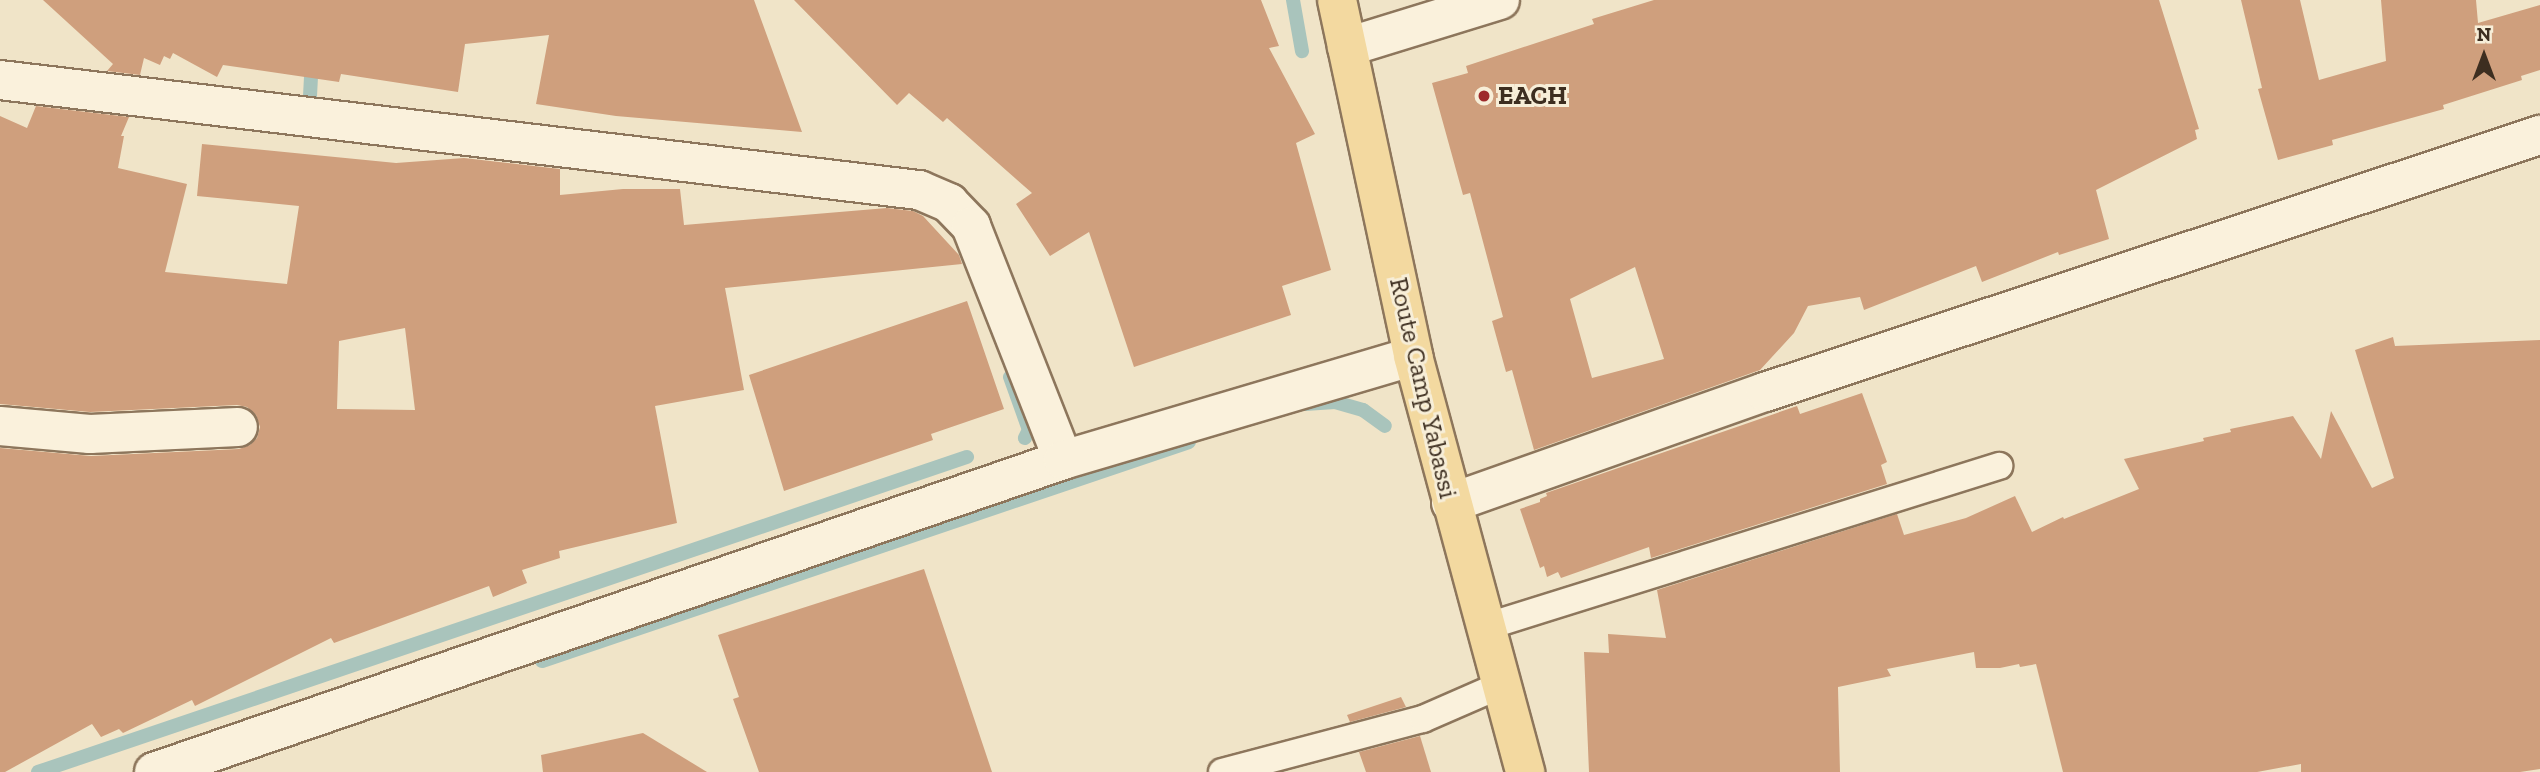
<!DOCTYPE html>
<html>
<head>
<meta charset="utf-8">
<style>
  body { margin:0 }
  #map { position:relative; width:2540px; height:772px; overflow:hidden; background:#f0e4c8; font-family:"Zilla Slab",serif }
  div>[style] { position:absolute }
  .stream>* { height:14px; margin:-7px; padding:0 7px; transform-origin:7px; border-radius:7px; background:#a9c4bc }
  .building>* { inset:0; background:#cf9f7d }
  .roads { filter:drop-shadow(2px 0 #8d765c) drop-shadow(-2px 0 #8d765c) drop-shadow(0 2px #8d765c) drop-shadow(0 -2px #8d765c) }
  .lane>* { height:26px; margin:-13px; padding:0 13px; transform-origin:13px; border-radius:13px; background:#faf1dc }
  .street>* { height:38px; margin:-19px; padding:0 19px; transform-origin:19px; border-radius:19px; background:#faf1dc }
  .secondary>* { height:38px; margin:-19px; padding:0 19px; transform-origin:19px; border-radius:19px; background:#faf1dc }
  .primary>* { height:38px; margin:-19px; padding:0 19px; transform-origin:19px; border-radius:19px; background:#f3d9a0 }
  .dots>* { width:19px; height:19px; translate:-50% -50%; box-sizing:border-box; border:4px solid #f7eed8; border-radius:50% }
  span { translate:-50% -50%; white-space:nowrap; text-align:center; line-height:1.15; -webkit-text-stroke:6px #f7eed8; paint-order:stroke }
  .poi-label { font-size:26px; color:#3d2e20; font-weight:700 }
  .left { translate:0 -50%; text-align:left }
  .street-label { font-size:26px; color:#3d2e20 }
  .north { position:absolute; left:2449px; top:21px; width:70px; height:70px; -webkit-text-stroke:5px #f7eed8; paint-order:stroke; rotate:0deg; font-size:19px; font-weight:700; line-height:28px; text-align:center; color:#3d2e20 }
  .north::after { content:''; display:block; margin:auto; width:24px; height:32px; background:#3d2e20; clip-path:polygon(50% 0,100% 100%,50% 72%,0 100%) }
</style>
</head>
<body>
<div id="map">
  <div class="stream">
    <i style="left:1293px;top:0;width:52px;rotate:80deg"></i>
    <i style="left:309px;top:115px;width:57px;rotate:-87deg"></i>
    <i style="left:1010px;top:377px;width:56px;rotate:70.3deg"></i>
    <i style="left:1029px;top:430px;width:9px;rotate:117deg"></i>
    <i style="left:1305px;top:404px;width:30px;rotate:-4deg"></i>
    <i style="left:1335px;top:402px;width:29px;rotate:16deg"></i>
    <i style="left:1363px;top:410px;width:27px;rotate:36deg"></i>
    <i style="left:542px;top:661px;width:683px;rotate:-18.7deg"></i>
    <i style="left:38px;top:772px;width:981px;rotate:-18.73deg"></i>
  </div>
  <div class="building">
    <i style="clip-path:polygon(43px 0,754px 0,802px 132px,616px 116px,536px 104px,549px 35px,465px 44px,458px 92px,341px 74px,339px 82px,223px 65px,217px 77px,173px 53px,170px 59px,164px 56px,160px 65px,144px 58px,140px 75px,107px 71px,113px 64px)"></i>
    <i style="clip-path:polygon(794px 0,1261px 0,1279px 46px,1269px 48px,1315px 134px,1296px 143px,1331px 270px,1282px 286px,1291px 315px,1134px 367px,1089px 232px,1050px 256px,1016px 204px,1032px 193px,947px 118px,943px 122px,909px 93px,897px 105px)"></i>
    <i style="clip-path:polygon(evenodd,1654px 0,2159px 0,2199px 129px,2195px 130px,2197px 139px,2096px 190px,2109px 239px,2059px 255px,2058px 252px,1982px 282px,1976px 266px,1864px 310px,1860px 297px,1808px 306px,1794px 333px,1760px 370px,1534px 450px,1512px 370px,1506px 372px,1492px 321px,1503px 317px,1470px 193px,1463px 195px,1432px 83px,1468px 73px,1466px 66px,1594px 24px,1592px 19px,1654px 0,1635px 267px,1664px 359px,1592px 378px,1570px 299px,1635px 267px)"></i>
    <i style="clip-path:polygon(2241px 0,2300px 0,2319px 80px,2386px 61px,2381px 0,2476px 0,2478px 23px,2540px 5px,2540px 70px,2521px 76px,2522px 80px,2443px 105px,2444px 109px,2332px 140px,2333px 145px,2278px 160px,2258px 89px,2262px 88px)"></i>
    <i style="clip-path:polygon(evenodd,36px 106px,129px 117px,121px 136px,124px 136px,118px 168px,187px 184px,165px 272px,287px 284px,299px 206px,197px 196px,202px 144px,396px 163px,464px 158px,560px 169px,560px 195px,623px 189px,680px 189px,684px 225px,887px 208px,913px 211px,923px 216px,959px 255px,962px 264px,725px 288px,744px 390px,655px 406px,677px 523px,559px 551px,560px 558px,522px 570px,527px 583px,493px 597px,489px 586px,334px 643px,331px 638px,195px 706px,192px 700px,123px 733px,119px 729px,101px 737px,92px 724px,5px 772px,0 772px,0 448px,91px 456px,239px 449px,250px 445px,257px 438px,260px 427px,256px 415px,247px 407px,237px 405px,90px 412px,0 404px,0 116px,27px 128px,36px 106px,405px 328px,415px 410px,337px 409px,339px 341px,405px 328px)"></i>
    <i style="clip-path:polygon(967px 301px,1004px 409px,931px 434px,933px 440px,784px 491px,749px 375px)"></i>
    <i style="clip-path:polygon(2393px 337px,2395px 346px,2540px 340px,2540px 769px,2520px 772px,2301px 772px,2301px 764px,2257px 772px,2063px 772px,2036px 664px,2020px 667px,2019px 664px,2000px 668px,1976px 668px,1974px 652px,1887px 669px,1891px 676px,1838px 687px,1840px 772px,1589px 772px,1584px 652px,1609px 653px,1608px 634px,1666px 638px,1657px 590px,1897px 514px,1904px 535px,1966px 518px,2015px 496px,2032px 532px,2063px 517px,2064px 519px,2139px 489px,2124px 459px,2204px 441px,2203px 438px,2231px 432px,2230px 429px,2293px 416px,2321px 459px,2331px 411px,2372px 488px,2394px 478px,2355px 350px)"></i>
    <i style="clip-path:polygon(1862px 393px,1887px 462px,1881px 465px,1887px 484px,1651px 558px,1649px 547px,1561px 578px,1558px 572px,1547px 577px,1544px 566px,1540px 568px,1520px 509px,1540px 502px,1540px 499px,1547px 496px,1546px 493px,1797px 406px,1800px 414px)"></i>
    <i style="clip-path:polygon(924px 569px,992px 772px,759px 772px,733px 699px,739px 697px,718px 635px)"></i>
    <i style="clip-path:polygon(1401px 697px,1406px 707px,1350px 722px,1347px 715px)"></i>
    <i style="clip-path:polygon(643px 733px,707px 772px,543px 772px,541px 755px)"></i>
    <i style="clip-path:polygon(1420px 736px,1431px 772px,1366px 772px,1359px 752px)"></i>
  </div>
  <div class="roads">
    <div class="lane">
      <i style="left:1485px;top:627px;width:539px;rotate:-17.39deg"></i>
      <i style="left:1222px;top:772px;width:208px;rotate:-14.8deg"></i>
      <i style="left:1423px;top:719px;width:85px;rotate:-23.6deg"></i>
    </div>
    <div class="street">
      <i style="left:1347px;top:47px;width:160px;rotate:-17.1deg"></i>
      <i style="left:0;top:80px;width:926px;rotate:6.83deg"></i>
      <i style="left:919px;top:190px;width:33px;rotate:23deg"></i>
      <i style="left:949px;top:203px;width:32px;rotate:46deg"></i>
      <i style="left:971px;top:226px;width:251px;rotate:68.5deg"></i>
      <i style="left:0;top:426px;width:90px;rotate:5.1deg"></i>
      <i style="left:90px;top:434px;width:148px;rotate:-2.7deg"></i>
      <i style="left:1451px;top:503px;width:333px;rotate:-19.5deg"></i>
      <i style="left:1765px;top:392px;width:817px;rotate:-18.35deg"></i>
    </div>
    <div class="secondary">
      <i style="left:154px;top:772px;width:961px;rotate:-18.94deg"></i>
      <i style="left:1063px;top:460px;width:365px;rotate:-16.5deg"></i>
    </div>
    <div class="primary">
      <i style="left:1337px;top:0;width:364px;rotate:77.9deg"></i>
      <i style="left:1413px;top:356px;width:431px;rotate:74.9deg"></i>
    </div>
  </div>
  <div class="dots">
    <i style="left:1484px;top:96px;background:#9e2a2b"></i>
  </div>
  <div class="poi-label">
    <span class="left" style="left:1498px;top:96px">EACH</span>
  </div>
  <div class="street-label">
    <span style="left:1423px;top:388px;rotate:77deg">Route Camp Yabassi</span>
  </div>
  <div class="north">N</div>
</div>
</body>
</html>
